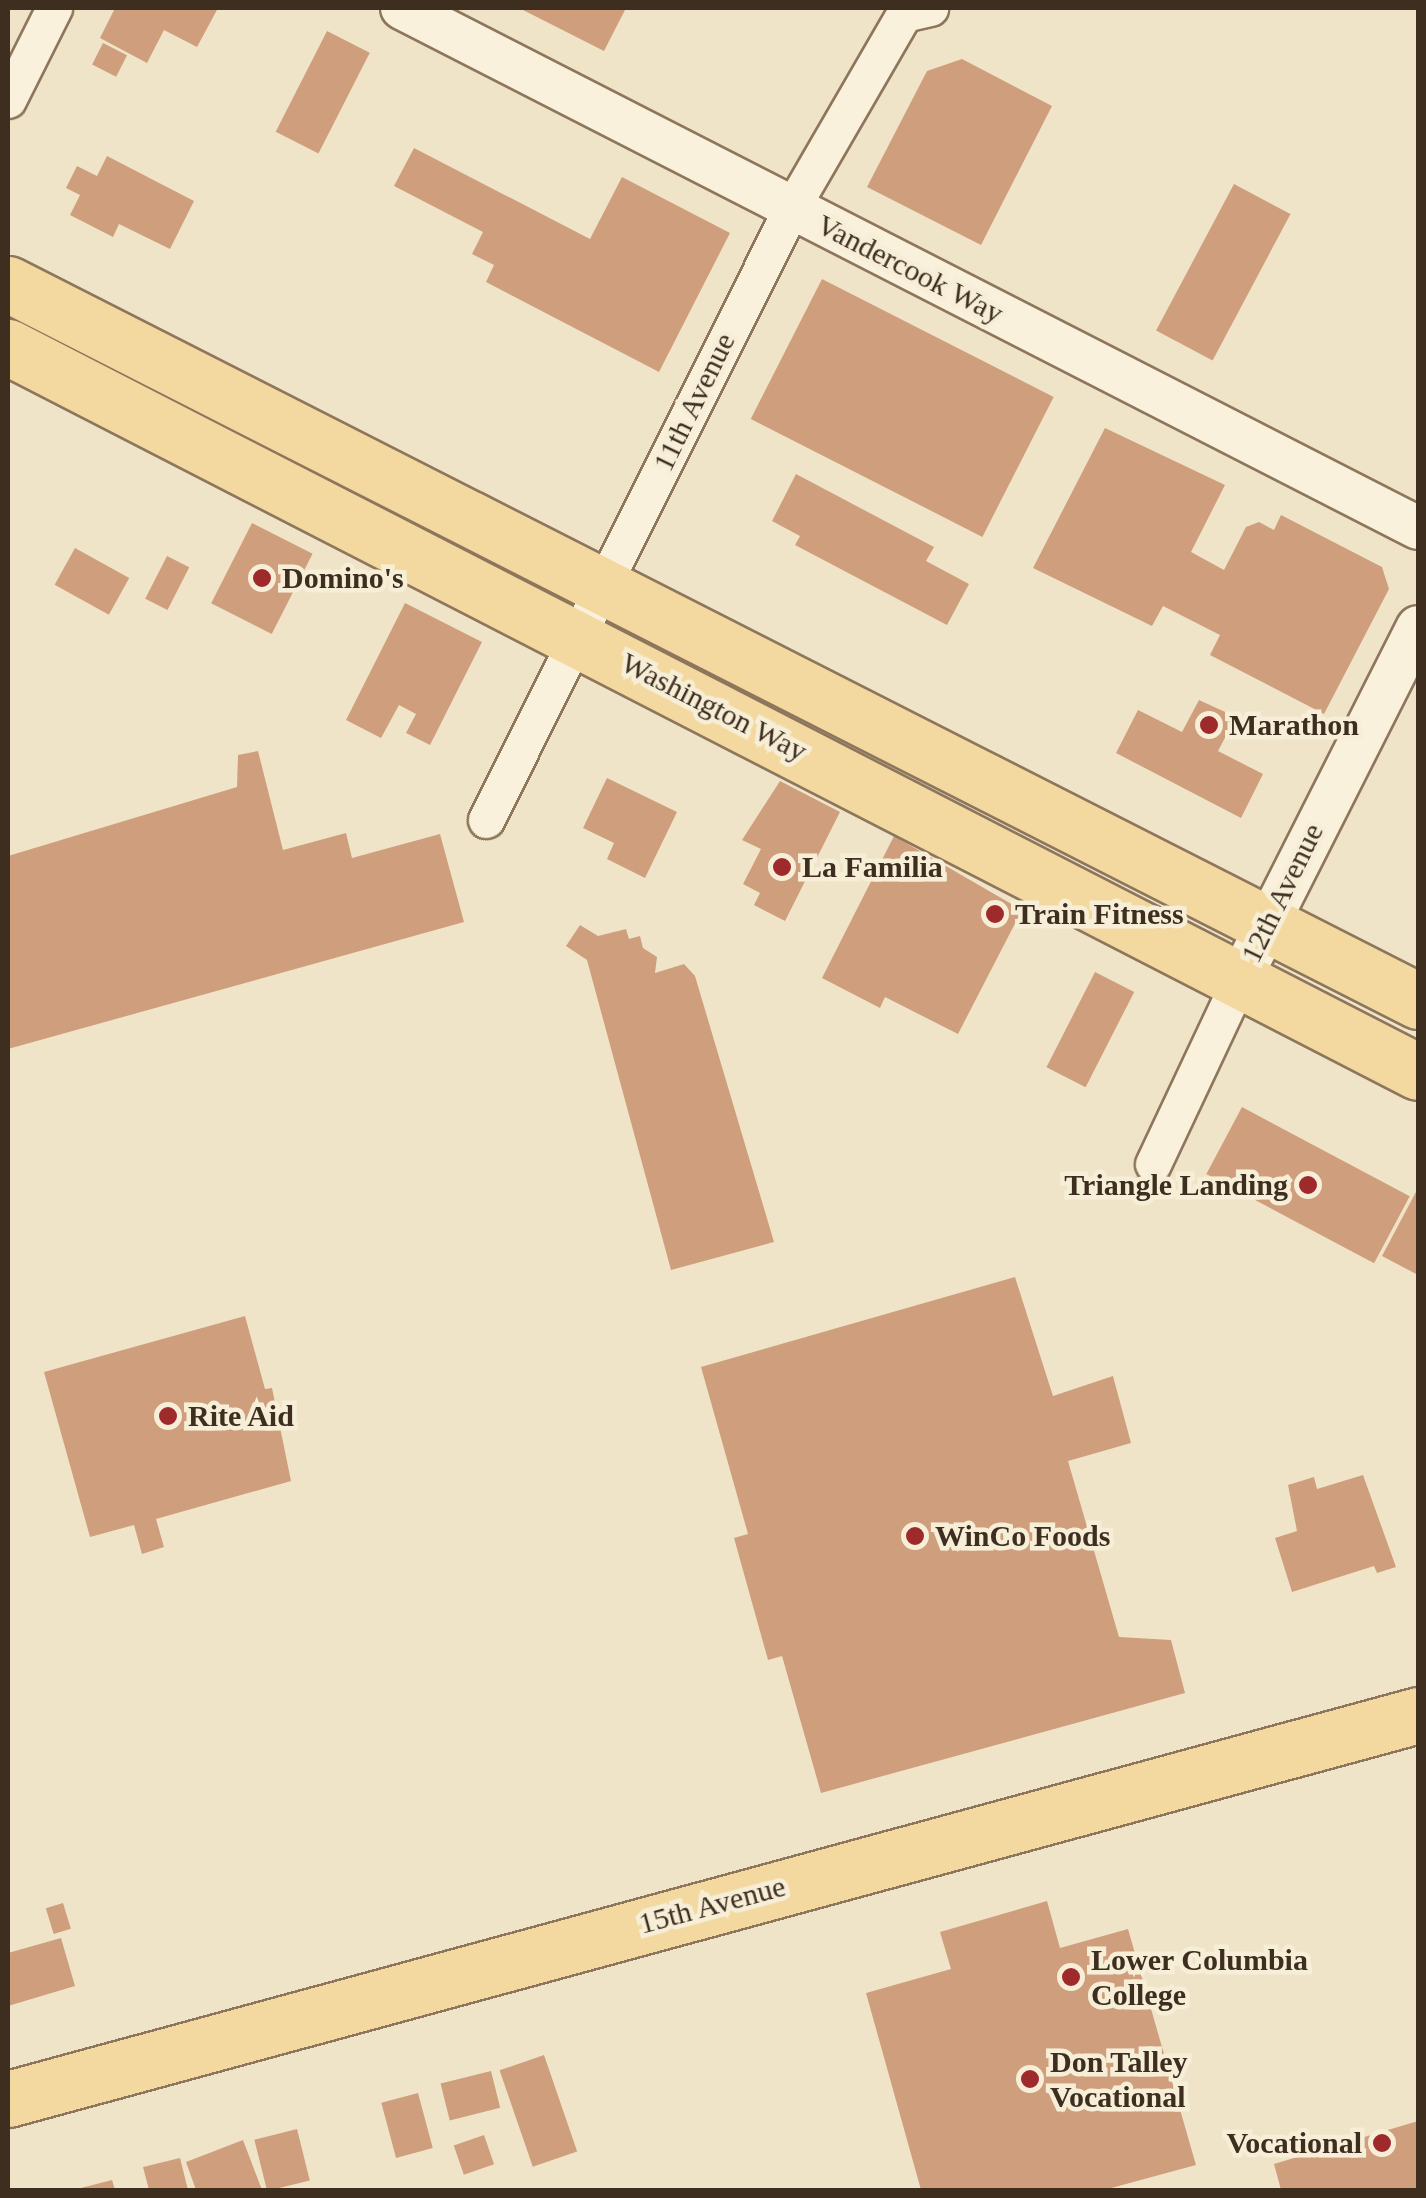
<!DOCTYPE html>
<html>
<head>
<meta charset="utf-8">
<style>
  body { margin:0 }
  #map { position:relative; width:1426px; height:2198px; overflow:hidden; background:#f0e4c8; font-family:Georgia,serif }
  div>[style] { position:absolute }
  .building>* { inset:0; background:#cf9f7d; transform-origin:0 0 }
  .roads { filter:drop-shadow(2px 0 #8d765c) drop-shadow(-2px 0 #8d765c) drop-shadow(0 2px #8d765c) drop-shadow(0 -2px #8d765c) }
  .minor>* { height:35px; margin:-17.5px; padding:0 17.5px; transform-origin:17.5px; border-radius:17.5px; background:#faf1dc }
  .tertiary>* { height:42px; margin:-21px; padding:0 21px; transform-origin:21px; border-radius:21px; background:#faf1dc }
  .primary>* { height:55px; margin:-27.5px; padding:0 27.5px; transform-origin:27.5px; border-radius:27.5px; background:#f3d9a0 }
  .dots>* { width:28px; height:28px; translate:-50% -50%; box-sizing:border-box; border:5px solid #f7eed8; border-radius:50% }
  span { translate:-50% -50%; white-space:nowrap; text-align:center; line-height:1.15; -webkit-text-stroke:9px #f7eed8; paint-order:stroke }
  .street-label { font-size:30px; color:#3d2e20 }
  .poi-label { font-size:30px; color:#3d2e20; font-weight:700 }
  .left { translate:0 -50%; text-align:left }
  .right { translate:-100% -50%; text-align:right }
  .frame { position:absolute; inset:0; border:10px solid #3d2e20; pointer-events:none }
</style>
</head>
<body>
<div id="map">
  <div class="building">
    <i style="clip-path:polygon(115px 8px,218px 8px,197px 47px,164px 30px,147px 63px,100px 38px)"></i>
    <i style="clip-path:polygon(519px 8px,626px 8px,604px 51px)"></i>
    <i style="left:327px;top:31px;width:48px;height:113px;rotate:27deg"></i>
    <i style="left:103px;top:43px;width:27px;height:24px;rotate:27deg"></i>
    <i style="clip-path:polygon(962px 59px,1052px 106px,981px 245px,867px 187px,927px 71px)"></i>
    <i style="clip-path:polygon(414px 148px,590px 239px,622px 177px,730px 233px,659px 372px,486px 282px,494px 265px,472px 254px,483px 232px,394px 186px)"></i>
    <i style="clip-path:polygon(107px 156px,194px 201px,170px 249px,119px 224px,113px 237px,70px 215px,80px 195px,66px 188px,77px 166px,97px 176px)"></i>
    <i style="left:1234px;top:184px;width:64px;height:166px;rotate:28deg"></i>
    <i style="left:822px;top:279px;width:260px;height:157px;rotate:27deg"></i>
    <i style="clip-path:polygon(1105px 428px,1225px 485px,1191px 552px,1224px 570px,1246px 527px,1259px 522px,1274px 530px,1281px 515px,1382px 567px,1389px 589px,1324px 714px,1210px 655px,1220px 635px,1163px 606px,1152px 626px,1033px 568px)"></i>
    <i style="clip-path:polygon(796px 474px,934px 547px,926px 561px,969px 584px,947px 625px,795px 545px,800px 536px,772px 521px)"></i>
    <i style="left:252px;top:523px;width:68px;height:90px;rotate:27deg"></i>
    <i style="left:75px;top:548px;width:62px;height:42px;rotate:29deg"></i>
    <i style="left:167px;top:556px;width:25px;height:48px;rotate:27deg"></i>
    <i style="clip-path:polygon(405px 603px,482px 642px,430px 745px,406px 733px,416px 714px,399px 705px,381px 738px,346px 720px)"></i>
    <i style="clip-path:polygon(1199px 700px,1236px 717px,1218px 751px,1263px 774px,1241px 818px,1116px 753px,1138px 710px,1182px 732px)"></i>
    <i style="clip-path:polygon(258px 751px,283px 850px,346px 833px,352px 858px,440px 834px,464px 922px,8px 1049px,8px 856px,237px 787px,238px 755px)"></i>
    <i style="clip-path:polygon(607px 778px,677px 812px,645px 878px,607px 859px,614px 843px,583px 828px)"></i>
    <i style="clip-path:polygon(780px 781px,840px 812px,785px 921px,754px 905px,760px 893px,743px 884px,761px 849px,742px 840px)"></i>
    <i style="clip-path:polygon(894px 836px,1022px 910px,958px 1034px,885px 997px,880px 1008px,822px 978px)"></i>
    <i style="clip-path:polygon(580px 925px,598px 936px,626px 929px,629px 939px,640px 936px,643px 948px,657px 957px,655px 973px,684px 964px,695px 976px,774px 1242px,671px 1270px,587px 960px,566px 946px)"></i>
    <i style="left:1095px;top:972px;width:44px;height:107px;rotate:27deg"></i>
    <i style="left:1242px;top:1107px;width:190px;height:76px;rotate:28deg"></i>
    <i style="clip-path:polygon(1418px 1188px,1418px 1275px,1382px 1256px)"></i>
    <i style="clip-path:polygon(1015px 1277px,1053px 1396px,1113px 1376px,1131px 1443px,1068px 1461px,1119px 1637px,1171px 1640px,1185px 1693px,821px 1793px,782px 1656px,768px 1660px,734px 1538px,748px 1534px,701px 1367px)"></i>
    <i style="clip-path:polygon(245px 1316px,265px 1389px,272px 1388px,291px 1481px,156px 1519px,164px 1547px,142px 1554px,134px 1525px,90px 1537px,44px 1372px)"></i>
    <i style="clip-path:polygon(1363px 1475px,1396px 1567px,1377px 1573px,1374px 1566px,1292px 1592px,1275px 1538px,1297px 1531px,1288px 1485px,1314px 1477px,1317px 1489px)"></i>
    <i style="clip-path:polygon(1047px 1901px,1060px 1948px,1128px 1929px,1196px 2165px,1104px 2190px,921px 2190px,866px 1993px,951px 1969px,940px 1932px)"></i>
    <i style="left:63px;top:1903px;width:27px;height:18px;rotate:73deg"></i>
    <i style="clip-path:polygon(61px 1938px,75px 1986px,8px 2006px,8px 1953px)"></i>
    <i style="left:544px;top:2055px;width:102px;height:47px;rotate:71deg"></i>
    <i style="left:491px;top:2071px;width:38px;height:52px;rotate:76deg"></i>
    <i style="left:418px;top:2093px;width:57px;height:38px;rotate:75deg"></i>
    <i style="clip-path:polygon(1418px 2121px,1418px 2190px,1281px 2190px,1274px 2164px)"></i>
    <i style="left:297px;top:2129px;width:53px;height:44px;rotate:76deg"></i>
    <i style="left:484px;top:2135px;width:31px;height:32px;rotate:71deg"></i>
    <i style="clip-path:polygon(243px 2140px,262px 2190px,196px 2190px,186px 2162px)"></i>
    <i style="clip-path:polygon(180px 2158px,188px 2190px,149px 2190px,143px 2167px)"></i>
    <i style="clip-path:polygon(112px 2180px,115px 2190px,77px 2190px,77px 2189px)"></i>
  </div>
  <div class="roads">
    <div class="minor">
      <i style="left:8px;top:100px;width:103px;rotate:-63.4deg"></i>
      <i style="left:486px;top:820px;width:683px;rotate:-63.47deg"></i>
      <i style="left:791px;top:209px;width:225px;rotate:-59.9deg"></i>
      <i style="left:904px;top:14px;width:27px;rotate:-13deg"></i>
      <i style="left:1153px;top:1164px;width:204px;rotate:-64.8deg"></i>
    </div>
    <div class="tertiary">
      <i style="left:402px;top:8px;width:1141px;rotate:27.1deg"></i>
      <i style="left:1240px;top:979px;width:394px;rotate:-63.2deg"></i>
    </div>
    <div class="primary">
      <i style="left:8px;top:284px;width:1582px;rotate:26.95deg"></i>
      <i style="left:8px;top:347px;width:1585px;rotate:27.21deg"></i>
      <i style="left:8px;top:2099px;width:1461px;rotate:-15.23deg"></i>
    </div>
  </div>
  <div class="dots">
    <i style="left:262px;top:578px;background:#9e2a2b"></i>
    <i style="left:1209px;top:725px;background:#9e2a2b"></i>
    <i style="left:782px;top:867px;background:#9e2a2b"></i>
    <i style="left:995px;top:914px;background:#9e2a2b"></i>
    <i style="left:1308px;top:1185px;background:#9e2a2b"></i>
    <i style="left:168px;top:1416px;background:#9e2a2b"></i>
    <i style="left:915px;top:1536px;background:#9e2a2b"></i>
    <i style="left:1071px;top:1977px;background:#9e2a2b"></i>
    <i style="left:1030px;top:2079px;background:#9e2a2b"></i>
    <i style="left:1382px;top:2143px;background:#9e2a2b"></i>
  </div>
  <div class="street-label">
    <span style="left:910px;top:269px;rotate:27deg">Vandercook Way</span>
    <span style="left:694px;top:402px;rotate:-64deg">11th Avenue</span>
    <span style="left:714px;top:707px;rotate:27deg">Washington Way</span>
    <span style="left:1282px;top:893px;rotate:-64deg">12th Avenue</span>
    <span style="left:712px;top:1905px;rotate:-15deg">15th Avenue</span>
  </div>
  <div class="poi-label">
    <span class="left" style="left:282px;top:578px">Domino's</span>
    <span class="left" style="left:1229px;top:725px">Marathon</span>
    <span class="left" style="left:802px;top:867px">La Familia</span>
    <span class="left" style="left:1015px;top:914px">Train Fitness</span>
    <span class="right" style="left:1288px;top:1185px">Triangle Landing</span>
    <span class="left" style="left:188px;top:1416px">Rite Aid</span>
    <span class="left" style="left:935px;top:1536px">WinCo Foods</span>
    <span class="left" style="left:1091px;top:1977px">Lower Columbia<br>College</span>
    <span class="left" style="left:1050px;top:2079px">Don Talley<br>Vocational</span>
    <span class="right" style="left:1362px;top:2143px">Vocational</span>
  </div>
  <div class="frame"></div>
</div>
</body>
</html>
